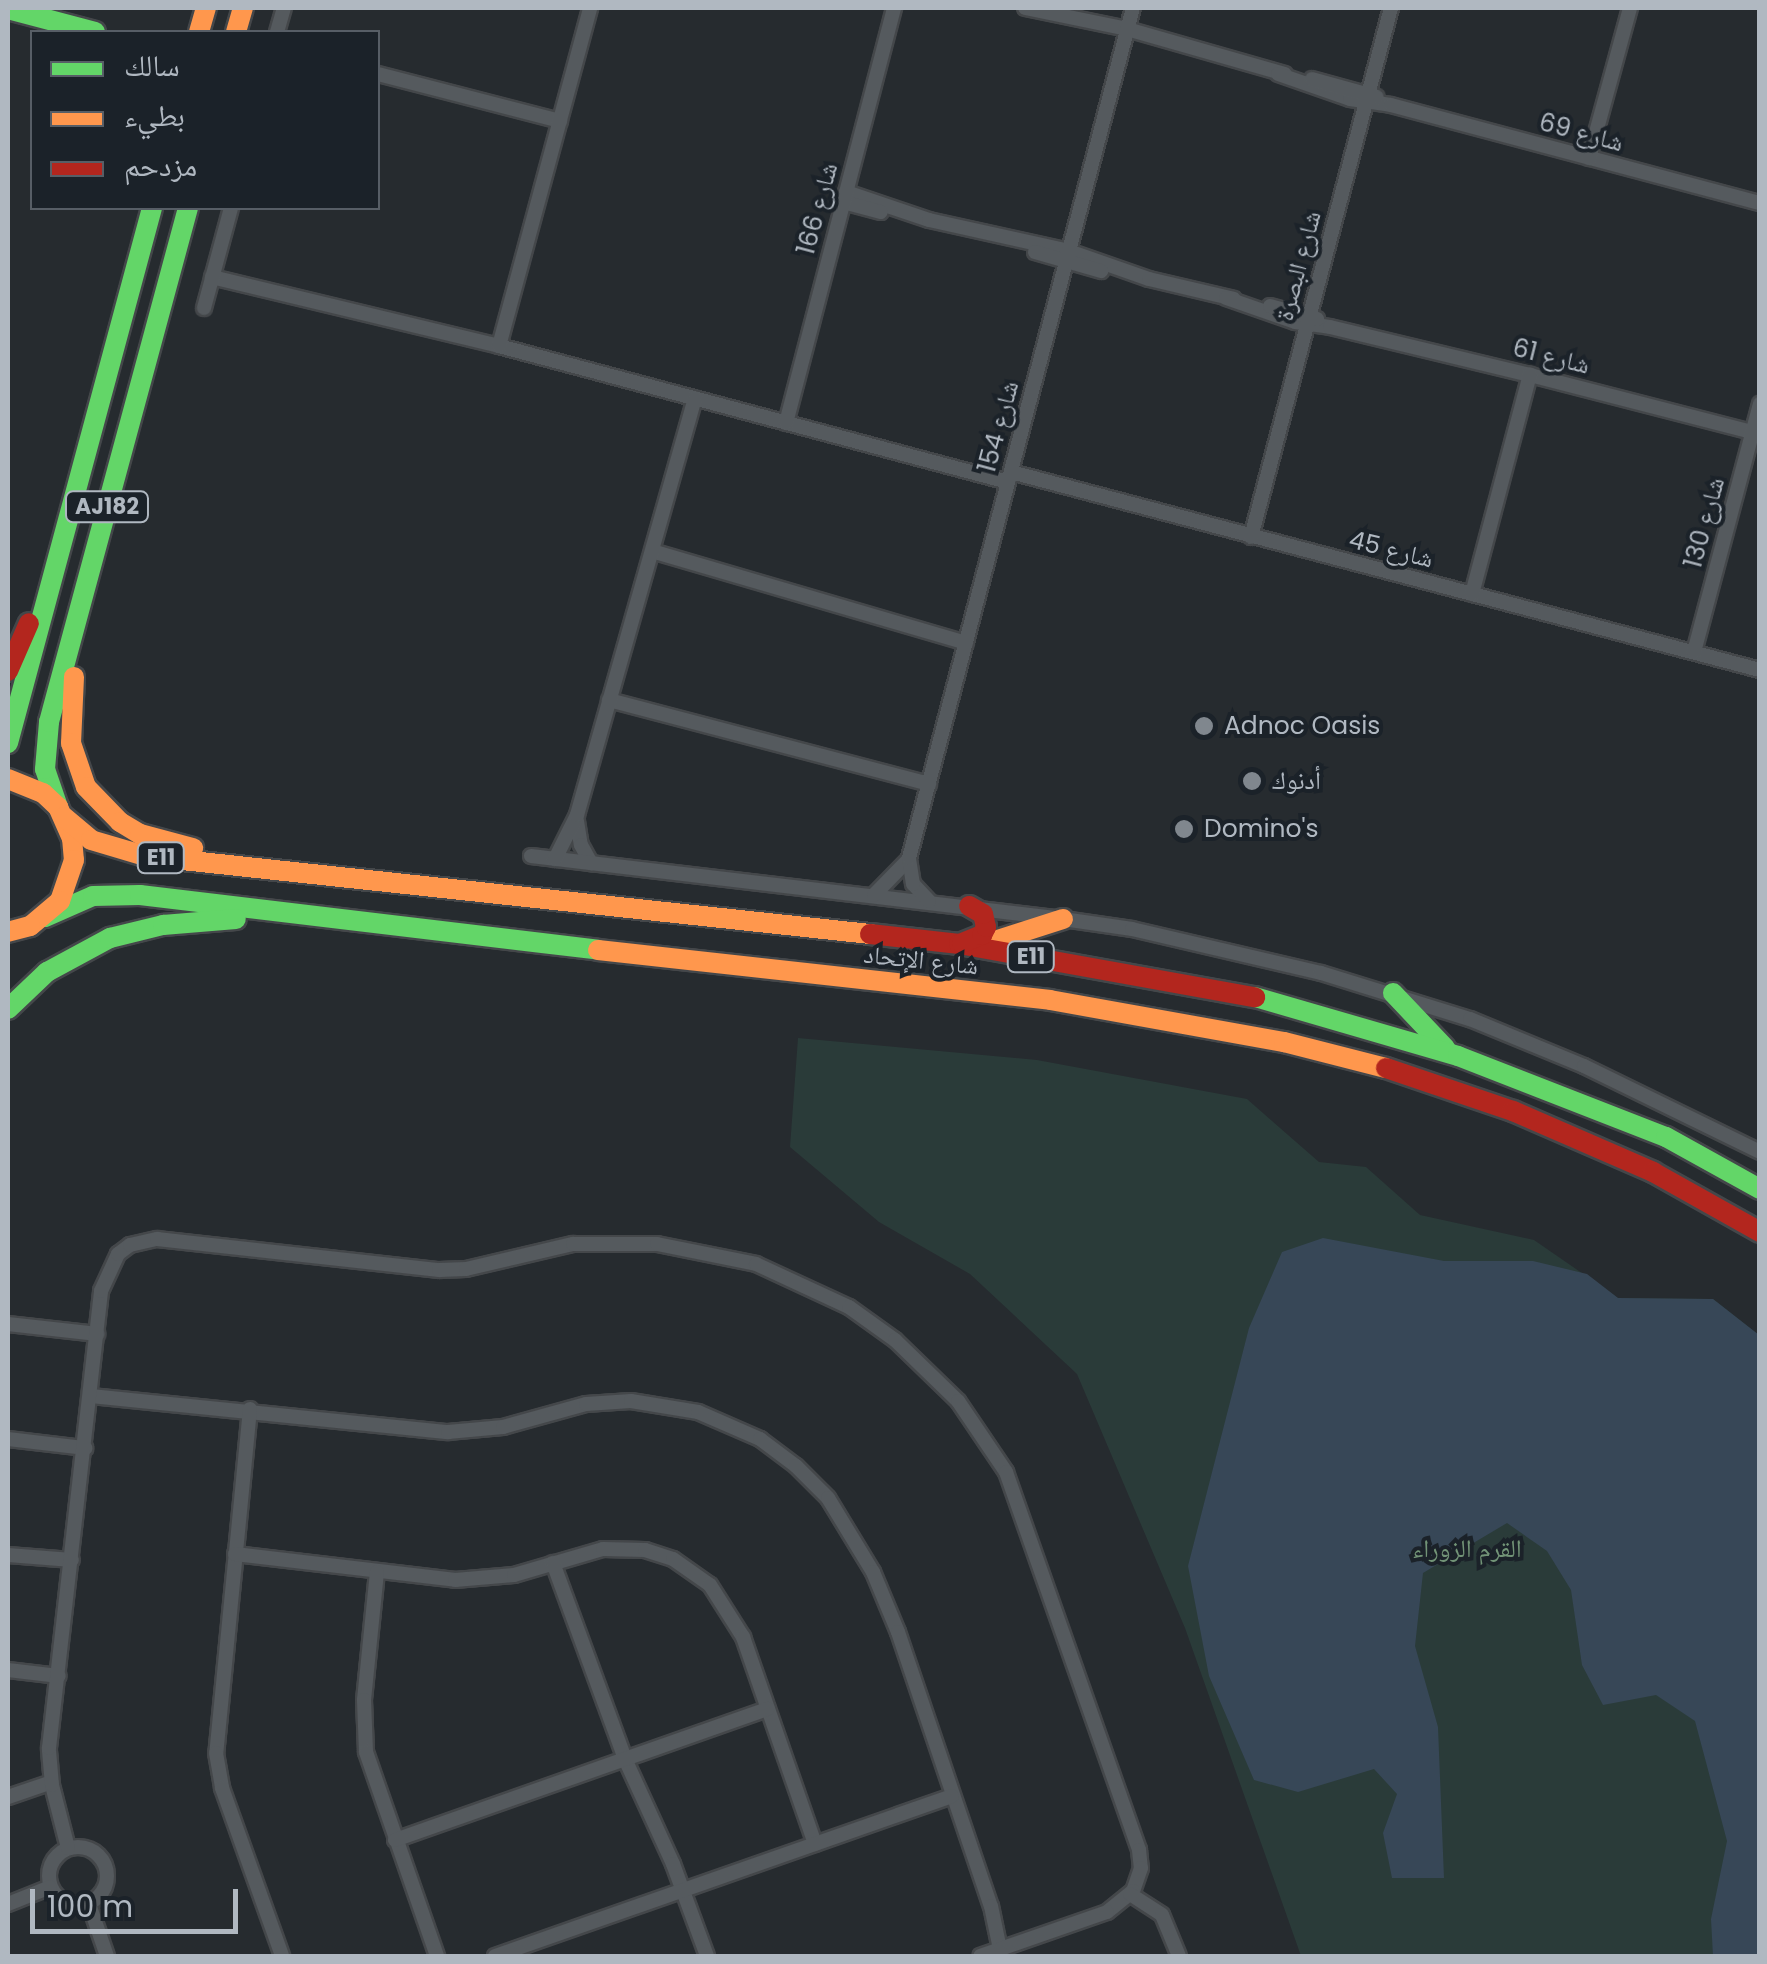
<!DOCTYPE html>
<html>
<head>
<meta charset="utf-8">
<style>
  body { margin:0 }
  #map { position:relative; width:1767px; height:1964px; overflow:hidden; background:#262b2f; font-family:Poppins,"Noto Naskh Arabic",sans-serif }
  div>[style] { position:absolute }
  .green>* { inset:0; background:#2a3b39 }
  .water>* { inset:0; background:#374757 }
  .roads { filter:drop-shadow(2px 0 #44474a) drop-shadow(-2px 0 #44474a) drop-shadow(0 2px #44474a) drop-shadow(0 -2px #44474a) }
  .street>* { height:14px; margin:-7px; padding:0 7px; transform-origin:7px; border-radius:7px; background:#555a5e }
  .street>.ring { margin:-7px; padding:0; box-sizing:content-box; background:none; border:14px solid #555a5e; border-radius:50% }
  .fast>* { height:20px; margin:-10px; padding:0 10px; transform-origin:10px; border-radius:10px; background:#63d668 }
  .slow>* { height:20px; margin:-10px; padding:0 10px; transform-origin:10px; border-radius:10px; background:#ff974d }
  .jam>* { height:20px; margin:-10px; padding:0 10px; transform-origin:10px; border-radius:10px; background:#b3261e }
  .dots>* { width:28px; height:28px; translate:-50% -50%; box-sizing:border-box; border:5px solid #1b2229; border-radius:50% }
  span { translate:-50% -50%; white-space:nowrap; text-align:center; line-height:1.15; -webkit-text-stroke:8px #1b2229; paint-order:stroke }
  .shield-label span { padding:2px 8px; background:#1b2229; border:2px solid; border-radius:8px; -webkit-text-stroke-width:0 }
  .shield-label { font-size:22px; color:#b0b8c1; font-weight:700 }
  .street-label { font-size:25px; color:#b0b8c1 }
  .poi-label { font-size:25px; color:#b0b8c1 }
  .left { translate:0 -50%; text-align:left }
  .park-label { font-size:25px; color:#729477 }
  .frame { position:absolute; inset:0; border:10px solid #b0b8c1; pointer-events:none }
  .legend { position:absolute; left:30px; top:30px; width:350px; height:180px; box-sizing:border-box; background:#1b2229; border:2px solid #575e66; margin:0; padding:12px 18px; list-style:none; font-size:30px; color:#b0b8c1 }
  .legend li { display:flex; align-items:center; gap:20px; height:50px }
  .legend b { width:50px; border:2px solid #575e66 }
  .scale { position:absolute; left:30px; top:1889px; width:208px; height:45px; box-sizing:border-box; border:5px solid #b0b8c1; border-top:0; padding-left:12px; font-size:30px; line-height:35px; white-space:nowrap; color:#b0b8c1; -webkit-text-stroke:8px #1b2229; paint-order:stroke }
</style>
</head>
<body>
<div id="map">
  <div class="green">
    <i style="clip-path:polygon(798px 1038px,1037px 1060px,1247px 1099px,1319px 1162px,1366px 1167px,1420px 1215px,1534px 1240px,1618px 1298px,1713px 1299px,1759px 1335px,1759px 1956px,1301px 1956px,1185px 1628px,1077px 1374px,970px 1274px,879px 1222px,790px 1147px)"></i>
  </div>
  <div class="water">
    <i style="clip-path:polygon(1323px 1238px,1444px 1261px,1533px 1261px,1587px 1274px,1618px 1298px,1713px 1299px,1759px 1335px,1759px 1956px,1713px 1956px,1711px 1919px,1727px 1841px,1695px 1721px,1656px 1695px,1603px 1705px,1582px 1665px,1571px 1590px,1547px 1551px,1507px 1523px,1423px 1573px,1415px 1646px,1438px 1727px,1444px 1878px,1392px 1878px,1383px 1833px,1397px 1794px,1374px 1769px,1298px 1792px,1254px 1780px,1209px 1676px,1188px 1566px,1249px 1328px,1282px 1252px)"></i>
  </div>
  <div class="roads">
    <div class="street">
      <i style="left:1025px;top:8px;width:104px;rotate:11.6deg"></i>
      <i style="left:1127px;top:29px;width:164px;rotate:15.9deg"></i>
      <i style="left:277px;top:32px;width:25px;rotate:-74deg"></i>
      <i style="left:378px;top:74px;width:188px;rotate:14.5deg"></i>
      <i style="left:1278px;top:74px;width:76px;rotate:19.1deg"></i>
      <i style="left:1350px;top:99px;width:41px;rotate:8.3deg"></i>
      <i style="left:1391px;top:105px;width:382px;rotate:14.9deg"></i>
      <i style="left:1312px;top:79px;width:67px;rotate:15.5deg"></i>
      <i style="left:1589px;top:158px;width:156px;rotate:-74.7deg"></i>
      <i style="left:846px;top:192px;width:88px;rotate:18.6deg"></i>
      <i style="left:929px;top:220px;width:143px;rotate:12.5deg"></i>
      <i style="left:1069px;top:251px;width:85px;rotate:19.3deg"></i>
      <i style="left:1149px;top:279px;width:87px;rotate:13.2deg"></i>
      <i style="left:843px;top:202px;width:39px;rotate:15deg"></i>
      <i style="left:1035px;top:252px;width:69px;rotate:16.1deg"></i>
      <i style="left:212px;top:277px;width:295px;rotate:13.5deg"></i>
      <i style="left:499px;top:346px;width:527px;rotate:14.96deg"></i>
      <i style="left:1226px;top:298px;width:73px;rotate:19.2deg"></i>
      <i style="left:1295px;top:322px;width:35px;rotate:8deg"></i>
      <i style="left:1330px;top:327px;width:206px;rotate:13.5deg"></i>
      <i style="left:1530px;top:375px;width:237px;rotate:14.4deg"></i>
      <i style="left:1270px;top:306px;width:49px;rotate:15.5deg"></i>
      <i style="left:204px;top:308px;width:104px;rotate:-74.9deg"></i>
      <i style="left:499px;top:346px;width:350px;rotate:-74.9deg"></i>
      <i style="left:786px;top:423px;width:429px;rotate:-75.4deg"></i>
      <i style="left:1011px;top:472px;width:775px;rotate:14.81deg"></i>
      <i style="left:1251px;top:537px;width:547px;rotate:-75.18deg"></i>
      <i style="left:655px;top:552px;width:324px;rotate:16.3deg"></i>
      <i style="left:1472px;top:594px;width:227px;rotate:-75.2deg"></i>
      <i style="left:1694px;top:652px;width:257px;rotate:-75.1deg"></i>
      <i style="left:609px;top:700px;width:331px;rotate:14.7deg"></i>
      <i style="left:577px;top:821px;width:24px;rotate:81deg"></i>
      <i style="left:581px;top:845px;width:21px;rotate:61deg"></i>
      <i style="left:531px;top:856px;width:536px;rotate:6.75deg"></i>
      <i style="left:1063px;top:919px;width:70px;rotate:8.2deg"></i>
      <i style="left:1132px;top:929px;width:194px;rotate:13.1deg"></i>
      <i style="left:1321px;top:973px;width:156px;rotate:17.2deg"></i>
      <i style="left:1470px;top:1019px;width:123px;rotate:22.4deg"></i>
      <i style="left:1584px;top:1066px;width:196px;rotate:26deg"></i>
      <i style="left:555px;top:859px;width:49px;rotate:-63.4deg"></i>
      <i style="left:577px;top:815px;width:433px;rotate:-74.2deg"></i>
      <i style="left:874px;top:895px;width:50px;rotate:-45.8deg"></i>
      <i style="left:929px;top:901px;width:23px;rotate:-133deg"></i>
      <i style="left:913px;top:884px;width:26px;rotate:-99deg"></i>
      <i style="left:909px;top:858px;width:879px;rotate:-75.24deg"></i>
      <i style="left:8px;top:1324px;width:90px;rotate:6.4deg"></i>
      <i style="left:91px;top:1396px;width:359px;rotate:5.8deg"></i>
      <i style="left:448px;top:1432px;width:55px;rotate:-5.2deg"></i>
      <i style="left:503px;top:1427px;width:86px;rotate:-15.5deg"></i>
      <i style="left:586px;top:1404px;width:45px;rotate:-3.8deg"></i>
      <i style="left:631px;top:1401px;width:68px;rotate:9.3deg"></i>
      <i style="left:698px;top:1412px;width:68px;rotate:23.5deg"></i>
      <i style="left:760px;top:1439px;width:45px;rotate:36.9deg"></i>
      <i style="left:796px;top:1466px;width:45px;rotate:45deg"></i>
      <i style="left:828px;top:1498px;width:87px;rotate:58.7deg"></i>
      <i style="left:873px;top:1572px;width:65px;rotate:67.4deg"></i>
      <i style="left:898px;top:1632px;width:289px;rotate:71.3deg"></i>
      <i style="left:991px;top:1906px;width:44px;rotate:78.2deg"></i>
      <i style="left:250px;top:1409px;width:346px;rotate:95.6deg"></i>
      <i style="left:216px;top:1753px;width:36px;rotate:80deg"></i>
      <i style="left:222px;top:1788px;width:178px;rotate:70.3deg"></i>
      <i style="left:8px;top:1439px;width:78px;rotate:6.7deg"></i>
      <i style="left:235px;top:1554px;width:222px;rotate:6.7deg"></i>
      <i style="left:455px;top:1580px;width:59px;rotate:-4.8deg"></i>
      <i style="left:514px;top:1575px;width:93px;rotate:-16.3deg"></i>
      <i style="left:603px;top:1549px;width:42px;rotate:1.4deg"></i>
      <i style="left:645px;top:1550px;width:29px;rotate:18deg"></i>
      <i style="left:673px;top:1559px;width:45px;rotate:35.1deg"></i>
      <i style="left:710px;top:1585px;width:62px;rotate:57.6deg"></i>
      <i style="left:743px;top:1637px;width:219px;rotate:70.8deg"></i>
      <i style="left:8px;top:1555px;width:64px;rotate:4.5deg"></i>
      <i style="left:553px;top:1563px;width:209px;rotate:69.8deg"></i>
      <i style="left:625px;top:1759px;width:115px;rotate:65.4deg"></i>
      <i style="left:673px;top:1864px;width:98px;rotate:69.7deg"></i>
      <i style="left:377px;top:1572px;width:129px;rotate:95.8deg"></i>
      <i style="left:364px;top:1700px;width:52px;rotate:87.8deg"></i>
      <i style="left:366px;top:1752px;width:216px;rotate:70.8deg"></i>
      <i style="left:8px;top:1670px;width:51px;rotate:6.7deg"></i>
      <i style="left:8px;top:1797px;width:46px;rotate:-18.8deg"></i>
      <i style="left:395px;top:1840px;width:395px;rotate:-19.4deg"></i>
      <i class="ring" style="left:49px;top:1847px;width:44px;height:44px"></i>
      <i style="left:68px;top:1848px;width:65px;rotate:-104.3deg"></i>
      <i style="left:52px;top:1785px;width:37px;rotate:-95deg"></i>
      <i style="left:49px;top:1748px;width:460px;rotate:-83.5deg"></i>
      <i style="left:101px;top:1291px;width:41px;rotate:-65.3deg"></i>
      <i style="left:118px;top:1254px;width:15px;rotate:-37deg"></i>
      <i style="left:130px;top:1245px;width:28px;rotate:-13deg"></i>
      <i style="left:157px;top:1239px;width:284px;rotate:6.3deg"></i>
      <i style="left:439px;top:1270px;width:27px;rotate:-2deg"></i>
      <i style="left:466px;top:1269px;width:110px;rotate:-13.2deg"></i>
      <i style="left:573px;top:1244px;width:84px"></i>
      <i style="left:657px;top:1244px;width:101px;rotate:11.4deg"></i>
      <i style="left:756px;top:1264px;width:102px;rotate:24.8deg"></i>
      <i style="left:849px;top:1307px;width:57px;rotate:35.7deg"></i>
      <i style="left:895px;top:1340px;width:88px;rotate:44.1deg"></i>
      <i style="left:958px;top:1401px;width:86px;rotate:55.9deg"></i>
      <i style="left:1006px;top:1472px;width:401px;rotate:70.6deg"></i>
      <i style="left:1139px;top:1850px;width:18px;rotate:84deg"></i>
      <i style="left:1141px;top:1868px;width:24px;rotate:109deg"></i>
      <i style="left:1133px;top:1891px;width:33px;rotate:141deg"></i>
      <i style="left:1107px;top:1912px;width:134px;rotate:160.9deg"></i>
      <i style="left:1130px;top:1894px;width:38px;rotate:33deg"></i>
      <i style="left:1162px;top:1915px;width:44px;rotate:67.5deg"></i>
      <i style="left:8px;top:1904px;width:45px;rotate:-22deg"></i>
      <i style="left:89px;top:1904px;width:55px;rotate:70.9deg"></i>
      <i style="left:495px;top:1956px;width:484px;rotate:-19.3deg"></i>
    </div>
    <div class="fast">
      <i style="left:8px;top:9px;width:90px;rotate:14.8deg"></i>
      <i style="left:8px;top:743px;width:554px;rotate:-74.94deg"></i>
      <i style="left:58px;top:807px;width:40px;rotate:-108.9deg"></i>
      <i style="left:45px;top:769px;width:47px;rotate:-85.1deg"></i>
      <i style="left:49px;top:722px;width:532px;rotate:-74.87deg"></i>
      <i style="left:45px;top:917px;width:52px;rotate:-23.6deg"></i>
      <i style="left:93px;top:896px;width:47px;rotate:-1.2deg"></i>
      <i style="left:140px;top:895px;width:461px;rotate:6.8deg"></i>
      <i style="left:1393px;top:993px;width:76px;rotate:46.6deg"></i>
      <i style="left:1255px;top:997px;width:211px;rotate:16.2deg"></i>
      <i style="left:1458px;top:1056px;width:223px;rotate:21.3deg"></i>
      <i style="left:1666px;top:1137px;width:107px;rotate:29deg"></i>
      <i style="left:8px;top:1009px;width:54px;rotate:-43.5deg"></i>
      <i style="left:47px;top:972px;width:72px;rotate:-28.4deg"></i>
      <i style="left:110px;top:938px;width:55px;rotate:-13.8deg"></i>
      <i style="left:163px;top:925px;width:73px;rotate:-4.7deg"></i>
    </div>
    <div class="slow">
      <i style="left:199px;top:32px;width:25px;rotate:-74deg"></i>
      <i style="left:236px;top:32px;width:25px;rotate:-74deg"></i>
      <i style="left:74px;top:677px;width:66px;rotate:92.6deg"></i>
      <i style="left:71px;top:743px;width:46px;rotate:71.2deg"></i>
      <i style="left:86px;top:787px;width:49px;rotate:45.8deg"></i>
      <i style="left:120px;top:822px;width:23px;rotate:31deg"></i>
      <i style="left:140px;top:834px;width:55px;rotate:14.8deg"></i>
      <i style="left:8px;top:779px;width:38px;rotate:22deg"></i>
      <i style="left:43px;top:793px;width:21px;rotate:43deg"></i>
      <i style="left:58px;top:807px;width:34px;rotate:66deg"></i>
      <i style="left:72px;top:838px;width:22px;rotate:85deg"></i>
      <i style="left:74px;top:860px;width:43px;rotate:108.9deg"></i>
      <i style="left:60px;top:901px;width:39px;rotate:140deg"></i>
      <i style="left:30px;top:926px;width:23px;rotate:165deg"></i>
      <i style="left:64px;top:817px;width:35px;rotate:40deg"></i>
      <i style="left:91px;top:840px;width:56px;rotate:16.5deg"></i>
      <i style="left:145px;top:856px;width:729px;rotate:6.14deg"></i>
      <i style="left:982px;top:945px;width:85px;rotate:-17.8deg"></i>
      <i style="left:598px;top:950px;width:455px;rotate:6.3deg"></i>
      <i style="left:1050px;top:1000px;width:238px;rotate:10.2deg"></i>
      <i style="left:1284px;top:1042px;width:105px;rotate:14.3deg"></i>
    </div>
    <div class="jam">
      <i style="left:8px;top:671px;width:52px;rotate:-66.4deg"></i>
      <i style="left:870px;top:934px;width:90px;rotate:6.4deg"></i>
      <i style="left:959px;top:944px;width:301px;rotate:10.2deg"></i>
      <i style="left:962px;top:943px;width:22px;rotate:-22deg"></i>
      <i style="left:982px;top:935px;width:9px;rotate:-63deg"></i>
      <i style="left:986px;top:927px;width:13px;rotate:-103deg"></i>
      <i style="left:983px;top:914px;width:16px;rotate:-150deg"></i>
      <i style="left:1386px;top:1068px;width:134px;rotate:18.7deg"></i>
      <i style="left:1513px;top:1111px;width:153px;rotate:23.5deg"></i>
      <i style="left:1653px;top:1172px;width:123px;rotate:29.3deg"></i>
    </div>
  </div>
  <div class="dots">
    <i style="left:1204px;top:726px;background:#80878e"></i>
    <i style="left:1252px;top:781px;background:#80878e"></i>
    <i style="left:1184px;top:829px;background:#80878e"></i>
  </div>
  <div class="shield-label">
    <span style="left:107px;top:507px">AJ182</span>
    <span style="left:161px;top:858px">E11</span>
    <span style="left:1031px;top:957px">E11</span>
  </div>
  <div class="street-label">
    <span style="left:1581px;top:133px;rotate:15deg">شارع 69</span>
    <span style="left:818px;top:209px;rotate:-75deg">شارع 166</span>
    <span style="left:1299px;top:266px;rotate:-75deg">شارع البصرة</span>
    <span style="left:1551px;top:357px;rotate:14deg">شارع 61</span>
    <span style="left:999px;top:427px;rotate:-75deg">شارع 154</span>
    <span style="left:1705px;top:523px;rotate:-75deg">شارع 130</span>
    <span style="left:1391px;top:550px;rotate:14deg">شارع 45</span>
    <span style="left:921px;top:961px;rotate:6deg">شارع الإتحاد</span>
  </div>
  <div class="poi-label">
    <span class="left" style="left:1224px;top:726px">Adnoc Oasis</span>
    <span class="left" style="left:1272px;top:781px">أدنوك</span>
    <span class="left" style="left:1204px;top:829px">Domino's</span>
  </div>
  <div class="park-label">
    <span style="left:1467px;top:1549px">القرم الزوراء</span>
  </div>
  <div class="frame"></div>
  <ul class="legend">
  <li><b style="height:12px;background:#63d668"></b>سالك</li>
  <li><b style="height:12px;background:#ff974d"></b>بطيء</li>
  <li><b style="height:12px;background:#b3261e"></b>مزدحم</li>
  </ul>
  <div class="scale">100 m</div>
</div>
</body>
</html>
